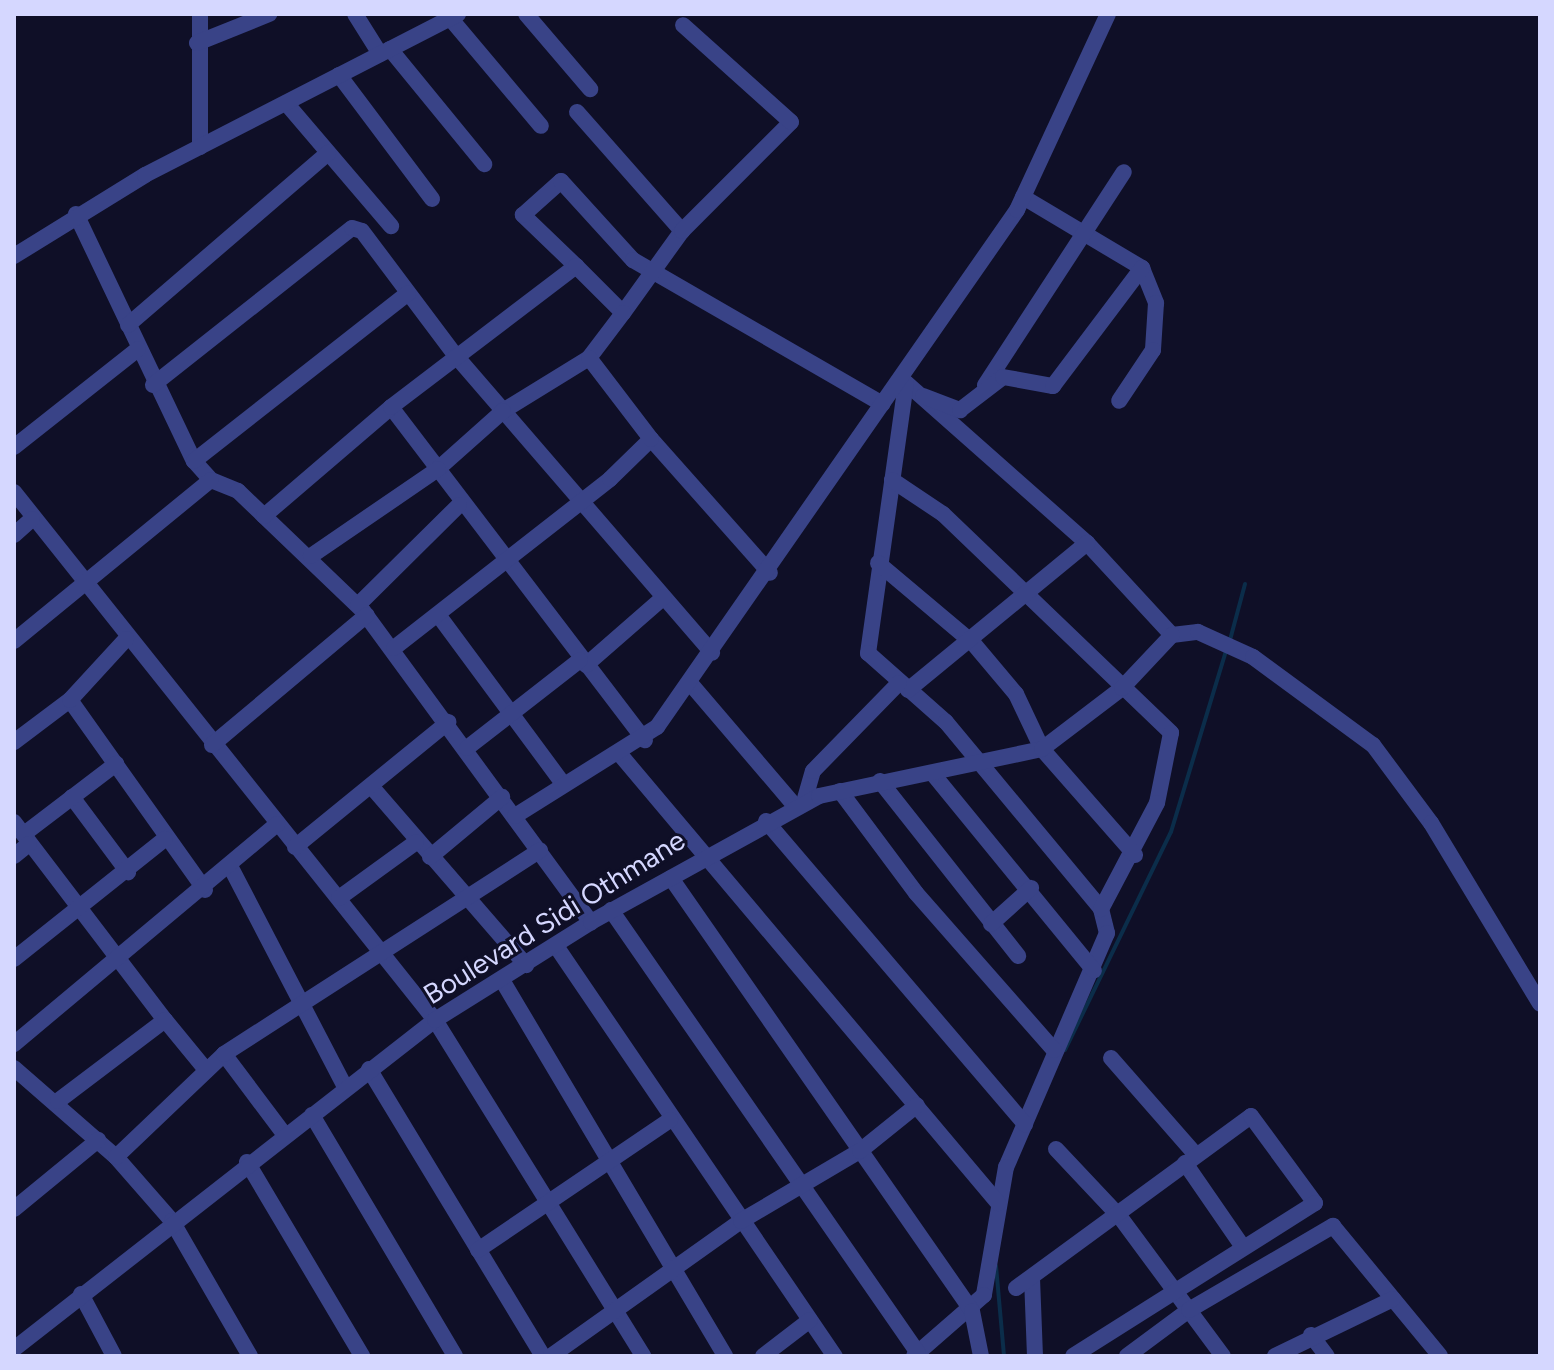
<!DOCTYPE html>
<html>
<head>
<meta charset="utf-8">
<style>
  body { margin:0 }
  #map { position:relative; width:1554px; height:1370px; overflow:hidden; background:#0f0f27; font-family:Figtree,sans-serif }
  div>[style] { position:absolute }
  .stream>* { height:4px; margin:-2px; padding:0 2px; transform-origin:2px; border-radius:2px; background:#0b2d4a }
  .minor>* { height:16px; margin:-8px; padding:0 8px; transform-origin:8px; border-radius:8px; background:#394387 }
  span { translate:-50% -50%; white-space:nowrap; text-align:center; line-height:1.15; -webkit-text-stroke:6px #0f0f27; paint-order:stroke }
  .street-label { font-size:28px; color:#d5d7ff }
  .frame { position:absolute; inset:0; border:16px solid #d5d7ff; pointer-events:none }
</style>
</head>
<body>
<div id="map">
  <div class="stream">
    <i style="left:1230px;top:640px;width:58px;rotate:-75deg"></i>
    <i style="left:1065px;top:1050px;width:242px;rotate:-64.1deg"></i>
    <i style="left:1171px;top:832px;width:192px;rotate:-73.1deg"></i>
    <i style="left:996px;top:1266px;width:90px;rotate:84.9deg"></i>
  </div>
  <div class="minor">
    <i style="left:200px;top:14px;width:133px;rotate:90deg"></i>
    <i style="left:355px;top:14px;width:47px;rotate:58deg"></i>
    <i style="left:526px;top:14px;width:99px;rotate:49.5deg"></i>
    <i style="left:450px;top:18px;width:141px;rotate:49.9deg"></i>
    <i style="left:197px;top:43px;width:78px;rotate:-21.9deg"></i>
    <i style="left:390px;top:49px;width:149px;rotate:50.7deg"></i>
    <i style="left:339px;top:75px;width:155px;rotate:53.1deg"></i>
    <i style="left:286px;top:103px;width:162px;rotate:49.5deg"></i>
    <i style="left:577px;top:112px;width:159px;rotate:48.6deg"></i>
    <i style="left:1023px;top:197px;width:139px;rotate:30.8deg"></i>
    <i style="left:1142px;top:268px;width:38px;rotate:68deg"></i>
    <i style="left:1156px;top:303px;width:47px;rotate:93.7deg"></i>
    <i style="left:1153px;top:350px;width:61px;rotate:123.7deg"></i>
    <i style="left:76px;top:214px;width:274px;rotate:64.5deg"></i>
    <i style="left:194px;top:461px;width:25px;rotate:48deg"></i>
    <i style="left:211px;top:480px;width:29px;rotate:22deg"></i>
    <i style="left:238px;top:491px;width:173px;rotate:43.8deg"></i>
    <i style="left:363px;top:611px;width:386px;rotate:53.8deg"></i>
    <i style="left:14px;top:256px;width:154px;rotate:-31.7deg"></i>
    <i style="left:145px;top:175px;width:352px;rotate:-27.2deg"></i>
    <i style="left:576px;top:266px;width:74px;rotate:-136.1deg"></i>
    <i style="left:523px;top:215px;width:51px;rotate:-41.8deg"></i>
    <i style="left:561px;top:181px;width:107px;rotate:47.7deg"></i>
    <i style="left:633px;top:260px;width:288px;rotate:30deg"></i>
    <i style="left:623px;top:313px;width:101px;rotate:-54.3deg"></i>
    <i style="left:682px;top:231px;width:154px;rotate:-45deg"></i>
    <i style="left:791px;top:122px;width:145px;rotate:-138.1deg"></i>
    <i style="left:128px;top:325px;width:264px;rotate:-40.7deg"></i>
    <i style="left:904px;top:381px;width:244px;rotate:41.5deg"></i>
    <i style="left:1087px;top:543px;width:125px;rotate:47.3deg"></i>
    <i style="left:906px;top:383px;width:273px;rotate:98deg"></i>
    <i style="left:868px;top:653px;width:104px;rotate:41.5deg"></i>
    <i style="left:946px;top:722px;width:243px;rotate:50.3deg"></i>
    <i style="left:1101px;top:909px;width:25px;rotate:76deg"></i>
    <i style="left:1107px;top:933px;width:255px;rotate:113.3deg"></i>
    <i style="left:1006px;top:1167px;width:130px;rotate:99.8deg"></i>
    <i style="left:984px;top:1295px;width:93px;rotate:138.9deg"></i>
    <i style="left:153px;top:385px;width:253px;rotate:-38.3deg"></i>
    <i style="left:352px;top:228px;width:10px;rotate:17deg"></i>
    <i style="left:362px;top:231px;width:156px;rotate:53.1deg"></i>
    <i style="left:456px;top:356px;width:392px;rotate:49.2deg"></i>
    <i style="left:985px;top:385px;width:254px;rotate:-56.9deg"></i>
    <i style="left:923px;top:396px;width:40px;rotate:21deg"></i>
    <i style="left:960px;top:410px;width:54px;rotate:-37.5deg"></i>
    <i style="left:1003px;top:377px;width:51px;rotate:10.2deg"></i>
    <i style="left:1053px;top:386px;width:148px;rotate:-53deg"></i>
    <i style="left:391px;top:407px;width:419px;rotate:52.7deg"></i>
    <i style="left:651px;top:439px;width:179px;rotate:48.4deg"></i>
    <i style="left:14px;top:447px;width:158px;rotate:-38.3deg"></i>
    <i style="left:194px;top:461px;width:272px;rotate:-38.1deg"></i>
    <i style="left:892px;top:480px;width:61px;rotate:33.7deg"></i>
    <i style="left:943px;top:514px;width:316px;rotate:43.8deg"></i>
    <i style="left:1171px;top:733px;width:71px;rotate:101.3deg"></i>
    <i style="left:1157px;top:803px;width:120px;rotate:117.8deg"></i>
    <i style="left:14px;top:492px;width:675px;rotate:51.43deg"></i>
    <i style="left:435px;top:1020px;width:395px;rotate:58.2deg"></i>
    <i style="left:264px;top:516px;width:167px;rotate:-40.6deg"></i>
    <i style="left:391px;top:407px;width:233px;rotate:-37.3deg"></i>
    <i style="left:576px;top:266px;width:66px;rotate:45deg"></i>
    <i style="left:623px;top:313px;width:56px;rotate:127.1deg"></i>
    <i style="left:589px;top:358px;width:101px;rotate:148.4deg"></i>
    <i style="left:503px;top:411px;width:87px;rotate:138.3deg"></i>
    <i style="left:438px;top:469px;width:154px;rotate:145.6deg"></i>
    <i style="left:14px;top:535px;width:24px;rotate:-42deg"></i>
    <i style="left:878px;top:563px;width:124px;rotate:40.1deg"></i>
    <i style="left:973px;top:643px;width:67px;rotate:49.9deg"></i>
    <i style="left:1016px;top:694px;width:61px;rotate:64.7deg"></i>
    <i style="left:1042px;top:749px;width:141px;rotate:48.7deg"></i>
    <i style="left:358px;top:605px;width:142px;rotate:-44.7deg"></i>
    <i style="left:439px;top:616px;width:207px;rotate:53.5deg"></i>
    <i style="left:1172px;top:635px;width:26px;rotate:-7deg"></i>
    <i style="left:1198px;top:632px;width:60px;rotate:24.4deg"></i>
    <i style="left:1253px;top:657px;width:149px;rotate:36.3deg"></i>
    <i style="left:1373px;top:745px;width:97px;rotate:53.4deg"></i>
    <i style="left:1431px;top:823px;width:211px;rotate:58.9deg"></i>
    <i style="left:14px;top:641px;width:254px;rotate:-39.3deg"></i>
    <i style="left:394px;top:648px;width:274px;rotate:-38deg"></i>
    <i style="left:610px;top:479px;width:57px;rotate:-44.3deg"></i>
    <i style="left:651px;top:439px;width:102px;rotate:-127.4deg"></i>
    <i style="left:586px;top:665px;width:103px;rotate:-41.1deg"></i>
    <i style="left:690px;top:683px;width:162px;rotate:49.5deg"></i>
    <i style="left:908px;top:690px;width:232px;rotate:-39.4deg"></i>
    <i style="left:70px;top:700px;width:233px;rotate:54.6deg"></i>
    <i style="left:14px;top:742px;width:70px;rotate:-36.9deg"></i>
    <i style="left:70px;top:700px;width:83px;rotate:-47.4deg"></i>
    <i style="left:212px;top:745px;width:202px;rotate:-40deg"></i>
    <i style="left:467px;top:748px;width:143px;rotate:-37.9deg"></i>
    <i style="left:618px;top:752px;width:590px;rotate:49.88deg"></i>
    <i style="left:933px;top:774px;width:254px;rotate:50.7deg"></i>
    <i style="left:880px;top:781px;width:223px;rotate:51.7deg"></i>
    <i style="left:371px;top:786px;width:237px;rotate:49.1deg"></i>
    <i style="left:840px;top:791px;width:127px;rotate:53.3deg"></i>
    <i style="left:916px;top:893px;width:209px;rotate:48.7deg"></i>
    <i style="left:72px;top:797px;width:94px;rotate:53.3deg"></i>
    <i style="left:804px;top:802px;width:32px;rotate:-74deg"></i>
    <i style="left:813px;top:771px;width:123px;rotate:-45.7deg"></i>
    <i style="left:515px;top:816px;width:168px;rotate:-32.1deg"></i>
    <i style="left:657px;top:727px;width:630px;rotate:-55.15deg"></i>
    <i style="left:1017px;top:210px;width:216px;rotate:-65.1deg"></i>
    <i style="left:766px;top:821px;width:399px;rotate:49.5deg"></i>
    <i style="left:14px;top:822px;width:249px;rotate:52.7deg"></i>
    <i style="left:24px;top:834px;width:116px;rotate:-37.3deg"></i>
    <i style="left:295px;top:847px;width:198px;rotate:-39.2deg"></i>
    <i style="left:14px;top:856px;width:19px;rotate:-39deg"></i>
    <i style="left:430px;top:857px;width:94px;rotate:-39.8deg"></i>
    <i style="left:230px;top:866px;width:249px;rotate:62.5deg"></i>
    <i style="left:671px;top:878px;width:527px;rotate:55.19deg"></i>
    <i style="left:972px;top:1311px;width:46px;rotate:78.7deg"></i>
    <i style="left:339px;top:898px;width:95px;rotate:-36deg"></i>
    <i style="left:611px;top:910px;width:539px;rotate:55.28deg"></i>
    <i style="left:991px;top:924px;width:54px;rotate:-42deg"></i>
    <i style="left:556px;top:946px;width:496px;rotate:55.8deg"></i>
    <i style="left:14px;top:959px;width:193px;rotate:-38.5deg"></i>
    <i style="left:502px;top:980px;width:437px;rotate:59.3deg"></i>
    <i style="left:14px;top:1044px;width:343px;rotate:-39.9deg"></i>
    <i style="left:224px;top:1054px;width:100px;rotate:53.1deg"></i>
    <i style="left:1111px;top:1058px;width:129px;rotate:48.8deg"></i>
    <i style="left:14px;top:1068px;width:135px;rotate:41.1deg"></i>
    <i style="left:116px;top:1157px;width:85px;rotate:48.8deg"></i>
    <i style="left:172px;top:1221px;width:156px;rotate:60deg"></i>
    <i style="left:369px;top:1069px;width:336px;rotate:58.8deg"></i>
    <i style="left:58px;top:1101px;width:134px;rotate:-37.1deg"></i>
    <i style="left:165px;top:1020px;width:65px;rotate:50.6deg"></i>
    <i style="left:312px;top:1115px;width:280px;rotate:59.3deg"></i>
    <i style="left:1056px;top:1149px;width:93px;rotate:46.7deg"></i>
    <i style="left:1120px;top:1217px;width:173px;rotate:53.5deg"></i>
    <i style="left:116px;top:1157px;width:149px;rotate:-43.6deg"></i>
    <i style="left:224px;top:1054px;width:376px;rotate:-32.8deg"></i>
    <i style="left:247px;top:1162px;width:226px;rotate:59.3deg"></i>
    <i style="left:1185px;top:1163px;width:102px;rotate:55.4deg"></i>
    <i style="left:14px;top:1209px;width:109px;rotate:-39.4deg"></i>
    <i style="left:478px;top:1250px;width:232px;rotate:-34.1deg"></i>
    <i style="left:1032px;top:1278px;width:78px;rotate:87.8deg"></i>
    <i style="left:1016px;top:1288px;width:291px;rotate:-36.2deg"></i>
    <i style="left:1251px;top:1116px;width:108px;rotate:53.7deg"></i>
    <i style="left:1315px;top:1203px;width:286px;rotate:147.7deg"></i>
    <i style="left:81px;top:1294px;width:70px;rotate:62deg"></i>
    <i style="left:1311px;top:1335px;width:26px;rotate:53deg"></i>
    <i style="left:14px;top:1349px;width:534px;rotate:-38.01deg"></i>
    <i style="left:435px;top:1020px;width:184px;rotate:-32.1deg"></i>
    <i style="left:591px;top:922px;width:260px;rotate:-28.9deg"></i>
    <i style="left:819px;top:796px;width:228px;rotate:-11.9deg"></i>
    <i style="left:1042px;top:749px;width:101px;rotate:-37.3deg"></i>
    <i style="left:1122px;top:688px;width:73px;rotate:-46.7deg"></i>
    <i style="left:551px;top:1356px;width:233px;rotate:-35.4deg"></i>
    <i style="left:741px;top:1221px;width:138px;rotate:-30.5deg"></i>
    <i style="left:860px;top:1151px;width:73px;rotate:-38.9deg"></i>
    <i style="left:763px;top:1356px;width:59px;rotate:-37.5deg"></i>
    <i style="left:1127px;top:1356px;width:77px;rotate:-36.6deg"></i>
    <i style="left:1189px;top:1310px;width:167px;rotate:-30.3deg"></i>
    <i style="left:1333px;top:1226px;width:168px;rotate:50.5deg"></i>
    <i style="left:1275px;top:1356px;width:131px;rotate:-25.8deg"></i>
  </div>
  <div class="street-label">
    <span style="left:554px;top:917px;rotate:-32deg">Boulevard Sidi Othmane</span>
  </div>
  <div class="frame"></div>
</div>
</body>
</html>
